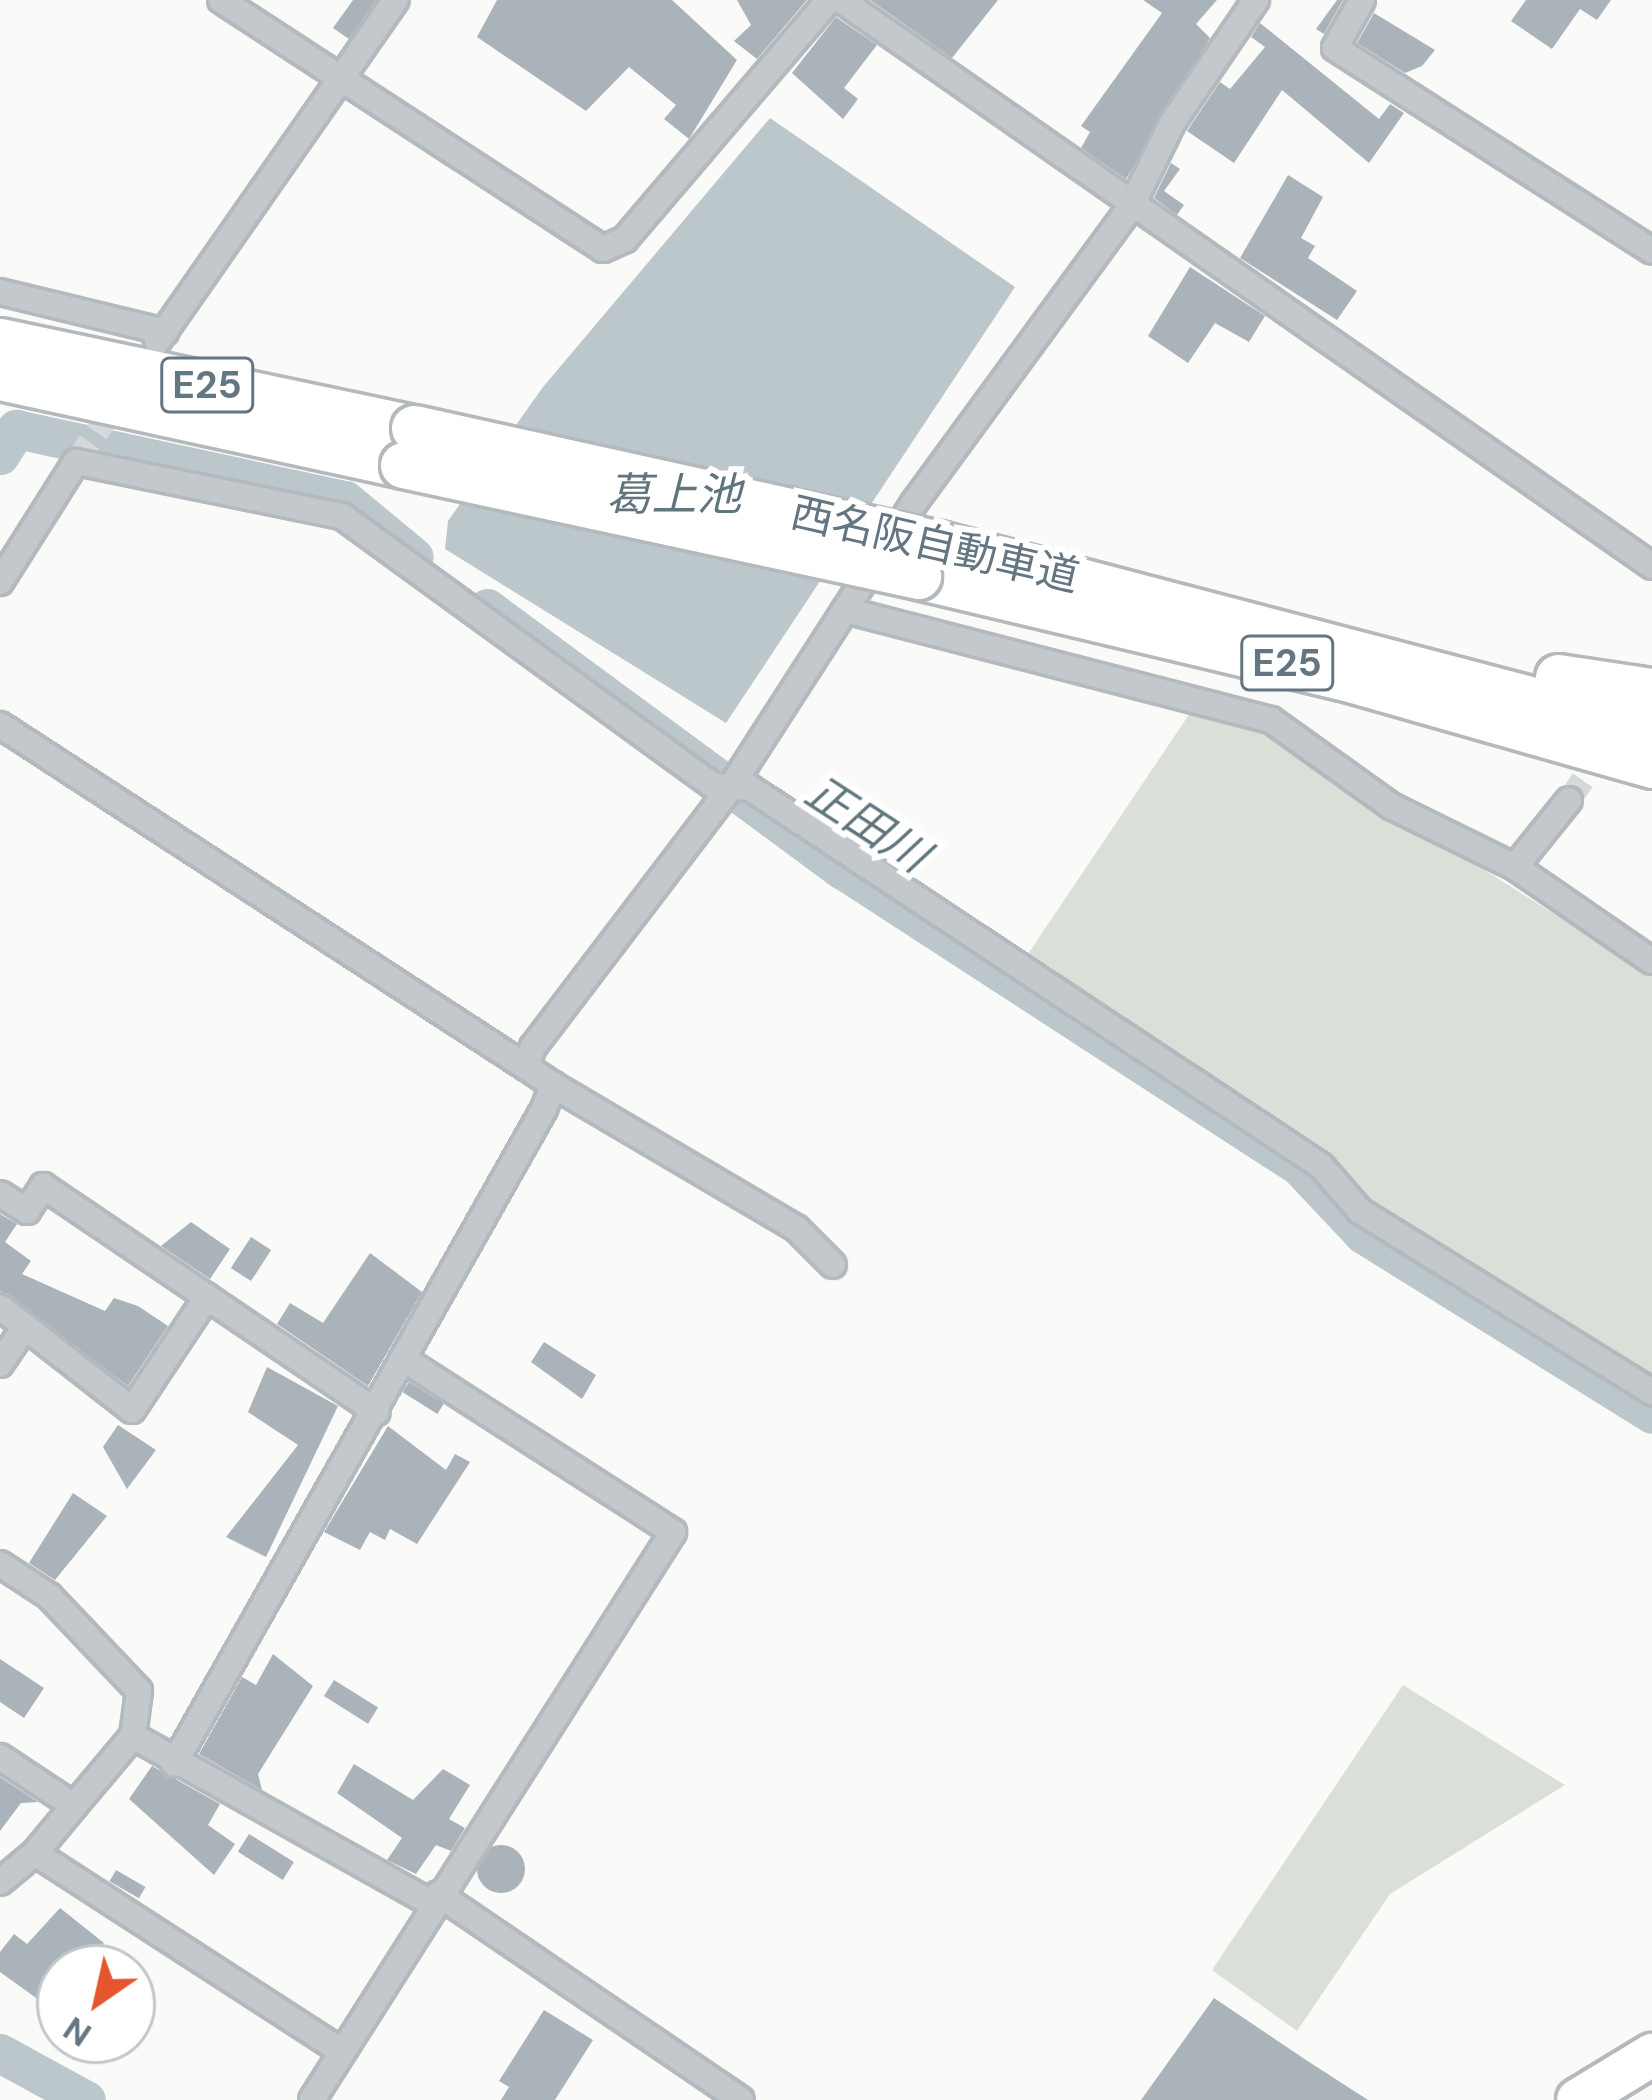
<!DOCTYPE html>
<html>
<head>
<meta charset="utf-8">
<style>
  body { margin:0 }
  #map { position:relative; width:1652px; height:2100px; overflow:hidden; background:#fafaf8; font-family:"DM Sans","Noto Sans JP",sans-serif }
  div>[style] { position:absolute }
  .green>* { inset:0; background:#dadfd7 }
  .water>* { inset:0; background:#bbc7cb }
  .river>* { height:39px; margin:-19.5px; padding:0 19.5px; transform-origin:19.5px; border-radius:19.5px; background:#bbc7cb }
  .building>* { inset:0; background:#aab3b9; transform-origin:0 0 }
  .round { border-radius:50% }
  .minor-tunnel>* { height:24px; margin-top:-12px; transform-origin:0; background:repeating-linear-gradient(90deg,#d5d9db 0 24px,transparent 0 36px) }
  .roads { filter:drop-shadow(3px 0 #b4b9bd) drop-shadow(-3px 0 #b4b9bd) drop-shadow(0 3px #b4b9bd) drop-shadow(0 -3px #b4b9bd) }
  .minor>* { height:24px; margin:-12px; padding:0 12px; transform-origin:12px; border-radius:12px; background:#c3c8cc }
  .trunk>* { height:42px; margin:-21px; padding:0 21px; transform-origin:21px; border-radius:21px; background:#fff }
  .motorway>* { height:45px; margin:-22.5px; padding:0 22.5px; transform-origin:22.5px; border-radius:22.5px; background:#fff }
  .bridges { filter:drop-shadow(3px 0 #b4b9bd) drop-shadow(-3px 0 #b4b9bd) drop-shadow(0 3px #b4b9bd) drop-shadow(0 -3px #b4b9bd) }
  .motorway-bridge>* { height:45px; margin:-22.5px; padding:0 22.5px; transform-origin:22.5px; border-radius:22.5px; background:#fff }
  span { translate:-50% -50%; white-space:nowrap; text-align:center; line-height:1.15; -webkit-text-stroke:12px #fff; paint-order:stroke }
  .shield-label span { padding:3px 9px; background:#fff; border:3px solid; border-radius:9px; -webkit-text-stroke-width:0 }
  .shield-label { font-size:39px; color:#657683; font-weight:700 }
  .street-label { font-size:42px; color:#657683 }
  .water-label { font-size:45px; color:#60757c; font-style:italic }
  .north { position:absolute; left:36px; top:1944px; width:120px; height:120px; box-sizing:border-box; background:#fff; border:3px solid #c1c8cd; border-radius:50%; rotate:214deg; font-size:33px; font-weight:700; line-height:48px; text-align:center; color:#657683 }
  .north::after { content:''; display:block; margin:auto; width:42px; height:54px; background:#e4572e; clip-path:polygon(50% 0,100% 100%,50% 72%,0 100%) }
</style>
</head>
<body>
<div id="map">
  <div class="green">
    <i style="clip-path:polygon(1192px 710px,1270px 734px,1652px 976px,1652px 1390px,1394px 1230px,1026px 957px)"></i>
    <i style="clip-path:polygon(1403px 1685px,1565px 1785px,1390px 1894px,1297px 2031px,1212px 1970px)"></i>
  </div>
  <div class="water">
    <i style="clip-path:polygon(770px 118px,1015px 287px,726px 723px,445px 549px,448px 521px,543px 387px)"></i>
  </div>
  <div class="river">
    <i style="left:0;top:455px;width:31px;rotate:-58deg"></i>
    <i style="left:16px;top:429px;width:337px;rotate:12.2deg"></i>
    <i style="left:345px;top:500px;width:89px;rotate:39.6deg"></i>
    <i style="left:487px;top:608px;width:442px;rotate:36.4deg"></i>
    <i style="left:843px;top:870px;width:544px;rotate:32.99deg"></i>
    <i style="left:1299px;top:1166px;width:93px;rotate:46.7deg"></i>
    <i style="left:1363px;top:1234px;width:340px;rotate:31.9deg"></i>
    <i style="left:0;top:2053px;width:98px;rotate:28.7deg"></i>
  </div>
  <div class="building">
    <i style="clip-path:polygon(353px 0,376px 0,349px 39px,333px 28px)"></i>
    <i style="clip-path:polygon(497px 0,672px 0,737px 60px,689px 139px,664px 119px,676px 105px,629px 67px,586px 111px,477px 37px)"></i>
    <i style="clip-path:polygon(737px 0,807px 0,757px 59px,734px 41px,751px 25px)"></i>
    <i style="clip-path:polygon(870px 0,998px 0,952px 58px)"></i>
    <i style="clip-path:polygon(1143px 0,1217px 0,1196px 24px,1210px 38px,1126px 179px,1081px 148px,1090px 132px,1081px 126px,1162px 13px)"></i>
    <i style="clip-path:polygon(1337px 0,1343px 0,1324px 34px,1316px 29px)"></i>
    <i style="clip-path:polygon(1526px 0,1611px 0,1597px 20px,1580px 9px,1552px 49px,1511px 21px)"></i>
    <i style="clip-path:polygon(1374px 13px,1435px 50px,1422px 66px,1405px 73px,1357px 43px)"></i>
    <i style="clip-path:polygon(836px 17px,877px 45px,844px 88px,858px 99px,843px 119px,792px 73px)"></i>
    <i style="clip-path:polygon(1260px 23px,1379px 119px,1390px 104px,1404px 113px,1369px 163px,1282px 90px,1234px 163px,1187px 131px,1220px 82px,1230px 89px,1265px 47px,1251px 37px)"></i>
    <i style="clip-path:polygon(1171px 163px,1180px 169px,1164px 191px,1184px 205px,1177px 215px,1154px 198px)"></i>
    <i style="clip-path:polygon(1288px 175px,1323px 197px,1301px 238px,1315px 246px,1308px 258px,1357px 291px,1337px 320px,1240px 258px)"></i>
    <i style="clip-path:polygon(1190px 267px,1265px 316px,1249px 342px,1215px 323px,1188px 363px,1148px 336px)"></i>
    <i style="clip-path:polygon(0 1214px,17px 1224px,5px 1242px,31px 1261px,22px 1274px,105px 1311px,114px 1298px,138px 1306px,168px 1326px,128px 1386px,0 1291px)"></i>
    <i style="clip-path:polygon(191px 1222px,230px 1249px,210px 1279px,161px 1246px)"></i>
    <i style="left:251px;top:1237px;width:24px;height:37px;rotate:33deg"></i>
    <i style="clip-path:polygon(370px 1253px,422px 1292px,368px 1386px,277px 1324px,290px 1303px,323px 1323px)"></i>
    <i style="clip-path:polygon(544px 1342px,596px 1375px,582px 1399px,531px 1362px)"></i>
    <i style="clip-path:polygon(267px 1367px,338px 1406px,266px 1557px,226px 1537px,298px 1445px,248px 1412px)"></i>
    <i style="left:409px;top:1382px;width:41px;height:12px;rotate:32deg"></i>
    <i style="clip-path:polygon(118px 1425px,156px 1450px,127px 1489px,103px 1447px)"></i>
    <i style="clip-path:polygon(388px 1426px,446px 1470px,455px 1454px,470px 1462px,417px 1544px,390px 1529px,385px 1540px,370px 1532px,360px 1550px,324px 1532px)"></i>
    <i style="clip-path:polygon(73px 1493px,107px 1516px,55px 1580px,29px 1563px)"></i>
    <i style="clip-path:polygon(273px 1654px,313px 1686px,258px 1774px,262px 1790px,199px 1754px,242px 1677px,256px 1685px)"></i>
    <i style="clip-path:polygon(0 1659px,44px 1688px,24px 1718px,0 1702px)"></i>
    <i style="left:334px;top:1680px;width:52px;height:19px;rotate:32deg"></i>
    <i style="clip-path:polygon(354px 1764px,413px 1800px,443px 1769px,470px 1785px,449px 1819px,465px 1828px,451px 1851px,436px 1845px,416px 1874px,387px 1860px,402px 1838px,337px 1793px)"></i>
    <i style="clip-path:polygon(152px 1766px,220px 1804px,208px 1825px,235px 1844px,214px 1875px,129px 1799px)"></i>
    <i style="clip-path:polygon(0 1777px,38px 1802px,21px 1803px,0 1831px)"></i>
    <i style="left:249px;top:1834px;width:53px;height:21px;rotate:32deg"></i>
    <i class="round" style="left:477px;top:1845px;width:48px;height:48px"></i>
    <i style="left:116px;top:1870px;width:34px;height:13px;rotate:30deg"></i>
    <i style="clip-path:polygon(60px 1908px,104px 1943px,85px 1968px,60px 1968px,50px 2008px,0 1972px,0 1952px,14px 1934px,27px 1944px)"></i>
    <i style="clip-path:polygon(1214px 1998px,1306px 2060px,1368px 2100px,1141px 2100px)"></i>
    <i style="clip-path:polygon(544px 2010px,593px 2040px,555px 2100px,501px 2100px,509px 2087px,499px 2081px)"></i>
  </div>
  <div class="minor-tunnel">
    <i style="left:76px;top:462px;width:75px;rotate:-55.3deg"></i>
    <i style="left:1569px;top:800px;width:67px;rotate:-55.4deg"></i>
  </div>
  <div class="roads">
    <div class="minor">
      <i style="left:221px;top:0;width:456px;rotate:33.1deg"></i>
      <i style="left:603px;top:249px;width:24px;rotate:-24deg"></i>
      <i style="left:625px;top:239px;width:314px;rotate:-49.5deg"></i>
      <i style="left:841px;top:0;width:989px;rotate:34.91deg"></i>
      <i style="left:1362px;top:0;width:55px;rotate:119.4deg"></i>
      <i style="left:1335px;top:48px;width:376px;rotate:32.6deg"></i>
      <i style="left:0;top:292px;width:170px;rotate:13.6deg"></i>
      <i style="left:157px;top:342px;width:417px;rotate:-55.1deg"></i>
      <i style="left:0;top:582px;width:142px;rotate:-57.7deg"></i>
      <i style="left:76px;top:462px;width:271px;rotate:11.5deg"></i>
      <i style="left:342px;top:516px;width:460px;rotate:36deg"></i>
      <i style="left:714px;top:786px;width:36px;rotate:3deg"></i>
      <i style="left:750px;top:788px;width:685px;rotate:33.5deg"></i>
      <i style="left:1321px;top:1166px;width:60px;rotate:49.1deg"></i>
      <i style="left:1360px;top:1211px;width:344px;rotate:31.8deg"></i>
      <i style="left:845px;top:610px;width:440px;rotate:14.5deg"></i>
      <i style="left:1271px;top:720px;width:148px;rotate:35.6deg"></i>
      <i style="left:1391px;top:806px;width:138px;rotate:26.2deg"></i>
      <i style="left:1515px;top:867px;width:166px;rotate:34.5deg"></i>
      <i style="left:0;top:725px;width:627px;rotate:33.03deg"></i>
      <i style="left:1515px;top:867px;width:86px;rotate:-51.1deg"></i>
      <i style="left:553px;top:1085px;width:282px;rotate:30.5deg"></i>
      <i style="left:796px;top:1228px;width:52px;rotate:45deg"></i>
      <i style="left:0;top:1194px;width:32px;rotate:32deg"></i>
      <i style="left:27px;top:1211px;width:30px;rotate:-57deg"></i>
      <i style="left:43px;top:1186px;width:403px;rotate:34.1deg"></i>
      <i style="left:0;top:1307px;width:167px;rotate:38deg"></i>
      <i style="left:132px;top:1410px;width:136px;rotate:-56.4deg"></i>
      <i style="left:0;top:1364px;width:45px;rotate:-56deg"></i>
      <i style="left:0;top:1564px;width:59px;rotate:33.1deg"></i>
      <i style="left:49px;top:1596px;width:131px;rotate:46.5deg"></i>
      <i style="left:139px;top:1691px;width:45px;rotate:97.6deg"></i>
      <i style="left:133px;top:1736px;width:92px;rotate:130.1deg"></i>
      <i style="left:74px;top:1806px;width:89px;rotate:-146.5deg"></i>
      <i style="left:133px;top:1736px;width:347px;rotate:29.3deg"></i>
      <i style="left:174px;top:1764px;width:752px;rotate:-60.54deg"></i>
      <i style="left:544px;top:1109px;width:26px;rotate:-69deg"></i>
      <i style="left:553px;top:1085px;width:32px;rotate:-146deg"></i>
      <i style="left:526px;top:1067px;width:21px;rotate:-71deg"></i>
      <i style="left:533px;top:1047px;width:327px;rotate:-52.7deg"></i>
      <i style="left:731px;top:787px;width:338px;rotate:-57.2deg"></i>
      <i style="left:914px;top:503px;width:369px;rotate:-53.8deg"></i>
      <i style="left:1132px;top:205px;width:91px;rotate:-64deg"></i>
      <i style="left:1172px;top:123px;width:149px;rotate:-55.7deg"></i>
      <i style="left:35px;top:1853px;width:61px;rotate:-50.3deg"></i>
      <i style="left:0;top:1882px;width:45px;rotate:-39.6deg"></i>
      <i style="left:35px;top:1853px;width:364px;rotate:32.9deg"></i>
      <i style="left:438px;top:1894px;width:366px;rotate:34.2deg"></i>
      <i style="left:312px;top:2100px;width:673px;rotate:-57.56deg"></i>
      <i style="left:673px;top:1532px;width:316px;rotate:-147.3deg"></i>
    </div>
    <div class="trunk">
      <i style="left:1578px;top:2100px;width:87px;rotate:-31.3deg"></i>
    </div>
    <div class="motorway">
      <i style="left:0;top:341px;width:423px;rotate:11.9deg"></i>
      <i style="left:0;top:377px;width:412px;rotate:12.3deg"></i>
      <i style="left:939px;top:544px;width:737px;rotate:14.7deg"></i>
      <i style="left:918px;top:576px;width:437px;rotate:13.4deg"></i>
      <i style="left:1343px;top:677px;width:321px;rotate:15.9deg"></i>
      <i style="left:1558px;top:677px;width:95px;rotate:8.5deg"></i>
    </div>
  </div>
  <div class="bridges">
    <div class="motorway-bridge">
      <i style="left:414px;top:428px;width:538px;rotate:12.46deg"></i>
      <i style="left:403px;top:465px;width:527px;rotate:12.16deg"></i>
    </div>
  </div>
  <div class="shield-label">
    <span style="left:207px;top:385px">E25</span>
    <span style="left:1287px;top:663px">E25</span>
  </div>
  <div class="street-label">
    <span style="left:935px;top:545px;rotate:13deg">西名阪自動車道</span>
  </div>
  <div class="water-label">
    <span style="left:674px;top:495px">葛上池</span>
    <span style="left:867px;top:824px;rotate:33deg">正田川</span>
  </div>
  <div class="north">N</div>
</div>
</body>
</html>
